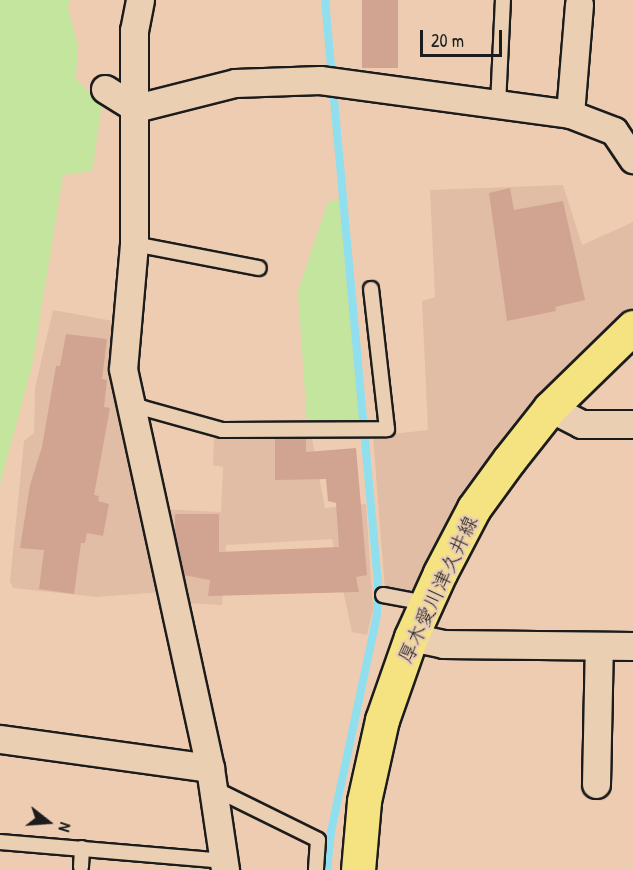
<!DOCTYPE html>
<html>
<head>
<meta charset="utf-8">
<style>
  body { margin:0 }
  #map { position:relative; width:633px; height:870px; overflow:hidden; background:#eeccb1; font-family:"Patrick Hand","Klee One",sans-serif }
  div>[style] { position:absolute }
  .built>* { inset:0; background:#e1bda5 }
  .green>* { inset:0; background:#c3e59e }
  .stream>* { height:8px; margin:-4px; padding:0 4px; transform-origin:4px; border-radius:4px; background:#90dfef }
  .building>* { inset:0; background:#d1a492; transform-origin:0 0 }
  .roads { filter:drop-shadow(2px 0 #1c1c1c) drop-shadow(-2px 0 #1c1c1c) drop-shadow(0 2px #1c1c1c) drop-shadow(0 -2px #1c1c1c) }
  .service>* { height:14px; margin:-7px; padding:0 7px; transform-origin:7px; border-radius:7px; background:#ebcfb2 }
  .minor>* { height:27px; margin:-13.5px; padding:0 13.5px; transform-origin:13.5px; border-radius:13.5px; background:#ebcfb2 }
  .primary>* { height:33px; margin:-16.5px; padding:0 16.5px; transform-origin:16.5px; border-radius:16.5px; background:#f5e382 }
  span { translate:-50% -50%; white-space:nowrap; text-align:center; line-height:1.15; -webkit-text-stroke:5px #ebcfb2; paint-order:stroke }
  .street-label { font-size:20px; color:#1c1c1c }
  .north { position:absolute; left:18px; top:792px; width:60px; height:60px; -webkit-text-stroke:4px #ebcfb2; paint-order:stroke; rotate:107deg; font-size:16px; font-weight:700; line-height:24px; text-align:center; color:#1c1c1c }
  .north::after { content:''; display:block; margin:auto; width:21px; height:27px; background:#1c1c1c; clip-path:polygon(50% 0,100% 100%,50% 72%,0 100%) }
  .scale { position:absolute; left:420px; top:30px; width:82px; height:27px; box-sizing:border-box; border:3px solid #1c1c1c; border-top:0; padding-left:8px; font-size:18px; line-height:21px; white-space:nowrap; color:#1c1c1c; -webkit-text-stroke:4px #ebcfb2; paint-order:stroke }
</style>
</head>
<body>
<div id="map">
  <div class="built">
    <i style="clip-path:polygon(563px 185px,582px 245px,633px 222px,633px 307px,536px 401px,413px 593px,385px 591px,373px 436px,428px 430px,422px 301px,435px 297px,430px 190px)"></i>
    <i style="clip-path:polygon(53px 310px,119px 322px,162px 592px,97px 597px,13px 588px,10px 581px,24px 441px,34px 433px,35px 388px)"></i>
    <i style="clip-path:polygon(311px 433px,325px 508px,366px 504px,373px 609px,367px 635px,352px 632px,332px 539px,226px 545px,222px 605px,184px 603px,160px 509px,221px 512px,223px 467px,213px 465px,214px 434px)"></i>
  </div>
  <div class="green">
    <i style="clip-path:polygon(0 0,70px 0,68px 8px,78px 45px,76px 79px,102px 106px,92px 171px,63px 175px,32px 366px,0 484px)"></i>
    <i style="clip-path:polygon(339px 200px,360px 424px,307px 423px,298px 291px,328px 201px)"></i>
  </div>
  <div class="stream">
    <i style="left:325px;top:0;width:585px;rotate:84.81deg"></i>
    <i style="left:378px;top:583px;width:32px;rotate:92deg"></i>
    <i style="left:377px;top:615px;width:222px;rotate:102deg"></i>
    <i style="left:331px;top:832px;width:38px;rotate:96deg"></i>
  </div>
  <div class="building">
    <i style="left:362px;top:0;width:36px;height:68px"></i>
    <i style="clip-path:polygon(510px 188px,514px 210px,563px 201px,585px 300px,555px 307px,556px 311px,507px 321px,489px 193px)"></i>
    <i style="clip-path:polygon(66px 334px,107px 339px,102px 379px,107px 380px,104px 407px,110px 408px,94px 495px,99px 496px,98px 501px,109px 504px,103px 536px,87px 533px,85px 543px,81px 543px,74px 594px,39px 589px,44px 550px,20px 548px,30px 485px,42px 447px,56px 366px,60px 366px)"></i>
    <i style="clip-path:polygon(306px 438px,306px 452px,356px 448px,367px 575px,356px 577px,359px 592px,208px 596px,210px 580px,184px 575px,175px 535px,175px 514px,219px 514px,219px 552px,339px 547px,336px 503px,328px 501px,326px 479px,275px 480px,275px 439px)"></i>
  </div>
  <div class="roads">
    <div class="service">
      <i style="left:498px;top:105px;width:105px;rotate:-87.3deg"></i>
      <i style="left:134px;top:244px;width:127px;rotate:10.9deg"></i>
      <i style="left:130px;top:410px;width:13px;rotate:-9deg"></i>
      <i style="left:143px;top:408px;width:82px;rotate:15.6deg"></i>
      <i style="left:222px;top:430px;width:165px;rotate:-0.3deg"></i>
      <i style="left:387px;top:429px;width:141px;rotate:-96.5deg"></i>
      <i style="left:383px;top:595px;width:44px;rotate:10.5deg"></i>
      <i style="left:213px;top:788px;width:117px;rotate:26.3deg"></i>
      <i style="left:318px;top:840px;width:30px;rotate:94deg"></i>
      <i style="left:0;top:842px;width:226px;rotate:4.8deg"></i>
      <i style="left:81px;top:867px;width:19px;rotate:-87deg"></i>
    </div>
    <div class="minor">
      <i style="left:140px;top:0;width:31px;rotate:101deg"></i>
      <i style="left:134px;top:30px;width:214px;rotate:90deg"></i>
      <i style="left:134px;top:244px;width:125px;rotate:95deg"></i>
      <i style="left:123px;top:369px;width:408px;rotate:77.7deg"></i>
      <i style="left:210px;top:768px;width:103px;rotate:81.6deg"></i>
      <i style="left:105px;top:89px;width:36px;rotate:32deg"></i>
      <i style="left:136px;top:108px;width:102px;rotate:-14.2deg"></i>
      <i style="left:235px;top:83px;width:85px;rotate:-2deg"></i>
      <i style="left:320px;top:80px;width:252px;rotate:7.7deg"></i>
      <i style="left:570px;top:114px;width:110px;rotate:-85.3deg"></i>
      <i style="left:570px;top:114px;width:47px;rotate:21.1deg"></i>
      <i style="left:614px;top:131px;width:34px;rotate:56deg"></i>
      <i style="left:550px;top:408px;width:35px;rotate:27deg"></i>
      <i style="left:581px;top:424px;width:52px"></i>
      <i style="left:411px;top:637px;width:33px;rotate:12deg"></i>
      <i style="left:443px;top:644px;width:190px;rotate:0.6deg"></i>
      <i style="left:0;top:739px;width:212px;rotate:7.9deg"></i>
      <i style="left:596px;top:784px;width:138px;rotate:-88.8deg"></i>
    </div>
    <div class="primary">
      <i style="left:358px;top:870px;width:69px;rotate:-85deg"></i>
      <i style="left:364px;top:801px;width:83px;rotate:-77.5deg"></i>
      <i style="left:382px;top:720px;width:88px;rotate:-70.7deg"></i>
      <i style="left:411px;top:637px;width:70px;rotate:-65.6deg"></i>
      <i style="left:440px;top:573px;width:73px;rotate:-62.4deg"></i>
      <i style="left:474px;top:508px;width:59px;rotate:-53.9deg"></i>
      <i style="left:509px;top:460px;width:66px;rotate:-51.7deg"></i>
      <i style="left:550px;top:408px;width:116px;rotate:-44.3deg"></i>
    </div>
  </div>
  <div class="street-label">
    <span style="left:437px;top:589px;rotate:-65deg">厚木愛川津久井線</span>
  </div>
  <div class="north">N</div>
  <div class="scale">20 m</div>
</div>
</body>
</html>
